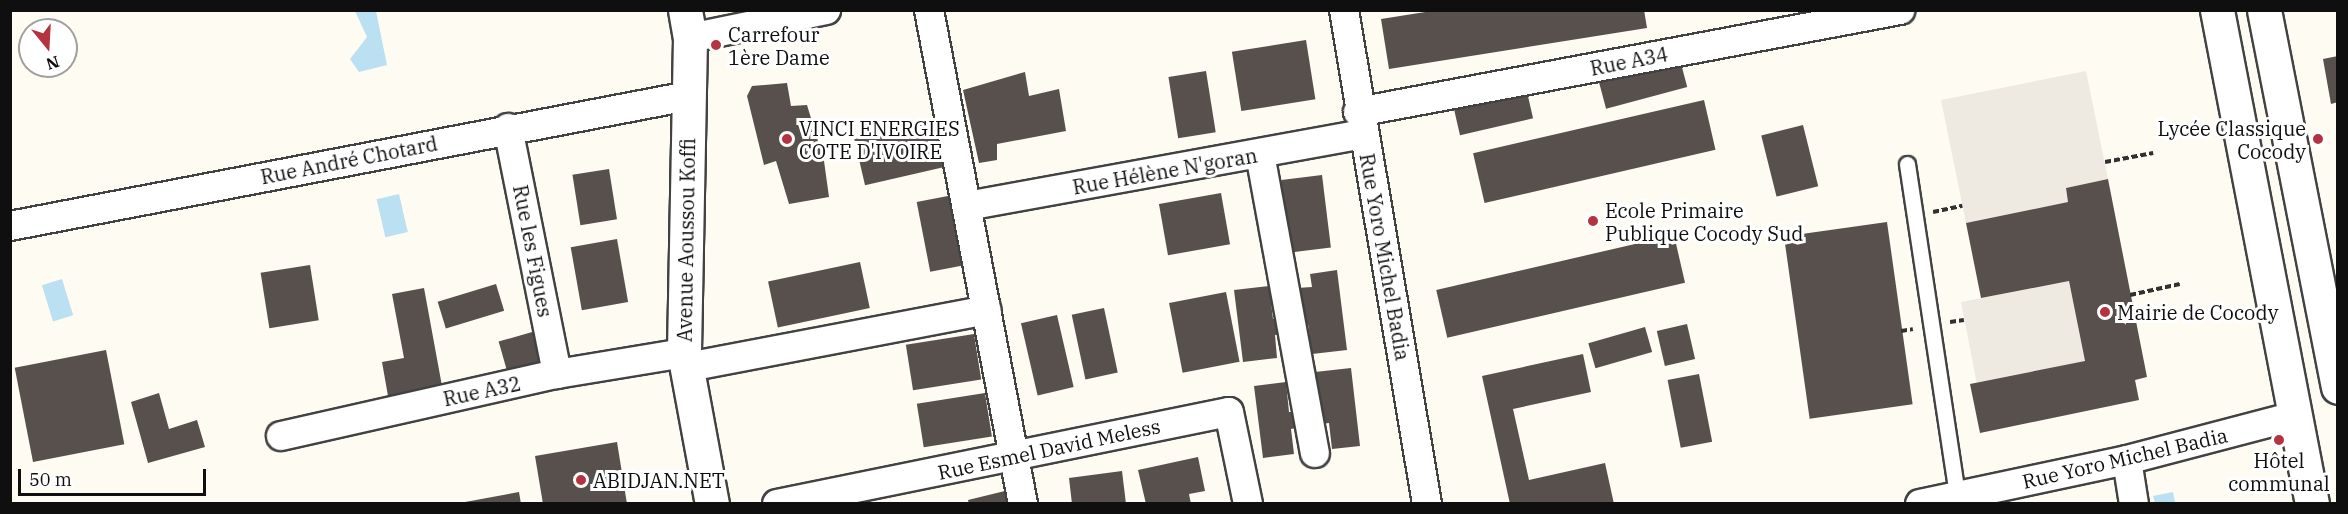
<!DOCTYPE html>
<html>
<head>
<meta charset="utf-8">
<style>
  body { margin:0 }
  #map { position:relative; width:2348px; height:514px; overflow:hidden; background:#fefbf2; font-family:"IBM Plex Serif",serif }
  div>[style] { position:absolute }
  .plaza>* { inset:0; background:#eeeae1; transform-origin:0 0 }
  .water>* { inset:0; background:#bbe0f1; transform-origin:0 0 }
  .building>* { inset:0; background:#57504c; transform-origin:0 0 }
  .path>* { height:4px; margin-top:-2px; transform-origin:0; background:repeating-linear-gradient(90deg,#313131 0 6px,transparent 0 9px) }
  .roads { filter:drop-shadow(2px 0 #424242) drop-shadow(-2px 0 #424242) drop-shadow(0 2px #424242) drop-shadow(0 -2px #424242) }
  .service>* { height:15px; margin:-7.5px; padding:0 7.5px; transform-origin:7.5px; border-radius:7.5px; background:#fff }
  .minor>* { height:28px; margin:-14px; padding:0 14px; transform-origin:14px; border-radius:14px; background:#fff }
  .tertiary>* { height:33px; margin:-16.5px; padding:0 16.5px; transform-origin:16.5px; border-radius:16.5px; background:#fff }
  .dots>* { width:16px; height:16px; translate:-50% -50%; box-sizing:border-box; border:3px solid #fff; border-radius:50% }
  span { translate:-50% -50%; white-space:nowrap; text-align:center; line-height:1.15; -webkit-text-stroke:6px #fff; paint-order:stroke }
  .poi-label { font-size:20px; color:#0f0f0f }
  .left { translate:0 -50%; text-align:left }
  .right { translate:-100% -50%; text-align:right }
  .street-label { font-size:20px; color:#0f0f0f }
  .frame { position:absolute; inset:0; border:12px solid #0f0f0f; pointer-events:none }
  .north { position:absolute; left:18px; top:18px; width:60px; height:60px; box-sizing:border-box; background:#fff; border:2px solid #9f9f9f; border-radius:50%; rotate:162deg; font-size:16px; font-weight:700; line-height:24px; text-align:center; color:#0f0f0f }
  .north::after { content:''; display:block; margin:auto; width:21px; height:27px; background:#b33340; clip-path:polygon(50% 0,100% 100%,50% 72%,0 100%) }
  .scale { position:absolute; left:18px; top:469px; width:188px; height:27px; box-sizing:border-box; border:3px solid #0f0f0f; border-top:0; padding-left:8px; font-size:18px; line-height:21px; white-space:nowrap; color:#0f0f0f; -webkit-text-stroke:4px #fff; paint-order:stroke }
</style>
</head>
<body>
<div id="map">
  <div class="plaza">
    <i style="clip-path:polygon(2086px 71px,2108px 179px,2066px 188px,2068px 202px,1966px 223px,1941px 100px)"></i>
    <i style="left:2069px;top:281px;width:82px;height:110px;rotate:79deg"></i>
  </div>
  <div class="water">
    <i style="clip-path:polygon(355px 11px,376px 11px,387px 65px,359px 72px,350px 59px,367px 37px)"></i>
    <i style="left:399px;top:194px;width:39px;height:23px;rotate:77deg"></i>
    <i style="left:62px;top:279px;width:38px;height:21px;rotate:73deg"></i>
    <i style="clip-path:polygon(2173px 492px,2175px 503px,2155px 503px,2153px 496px)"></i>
  </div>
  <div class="building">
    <i style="clip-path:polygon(1438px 10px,1644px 10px,1647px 28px,1389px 69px,1381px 19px)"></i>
    <i style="left:1306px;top:40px;width:60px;height:75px;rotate:81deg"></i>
    <i style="clip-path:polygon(2338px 56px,2338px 102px,2331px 104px,2323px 59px)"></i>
    <i style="left:1680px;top:60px;width:28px;height:84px;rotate:75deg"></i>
    <i style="left:1206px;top:71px;width:62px;height:38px;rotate:81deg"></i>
    <i style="clip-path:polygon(1025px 72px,1029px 96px,1059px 89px,1066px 131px,997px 144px,997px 160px,979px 163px,963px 90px)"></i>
    <i style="clip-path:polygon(787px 83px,791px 106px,807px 105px,824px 161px,829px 197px,789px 204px,776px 161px,764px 165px,747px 96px,752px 86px)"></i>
    <i style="left:1527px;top:92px;width:27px;height:75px;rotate:77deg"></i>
    <i style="left:1704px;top:100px;width:51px;height:237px;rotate:77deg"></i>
    <i style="left:939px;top:119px;width:48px;height:87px;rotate:77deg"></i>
    <i style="left:1803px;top:125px;width:63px;height:43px;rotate:76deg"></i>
    <i style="left:609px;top:169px;width:51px;height:37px;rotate:81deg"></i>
    <i style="left:1322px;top:175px;width:73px;height:41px;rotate:83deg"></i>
    <i style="clip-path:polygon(2108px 179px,2147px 377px,2135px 380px,2139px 400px,1980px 433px,1970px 384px,2085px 361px,2069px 281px,1981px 298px,1966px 223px,2068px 202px,2066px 188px)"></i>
    <i style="left:1221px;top:193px;width:52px;height:63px;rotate:80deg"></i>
    <i style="left:953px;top:195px;width:71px;height:37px;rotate:79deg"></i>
    <i style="left:1887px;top:222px;width:184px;height:104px;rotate:82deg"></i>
    <i style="left:1674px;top:235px;width:49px;height:244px;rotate:77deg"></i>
    <i style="left:617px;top:239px;width:64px;height:47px;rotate:80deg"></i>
    <i style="left:860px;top:262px;width:47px;height:94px;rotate:78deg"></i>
    <i style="left:310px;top:265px;width:56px;height:50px;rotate:81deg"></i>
    <i style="clip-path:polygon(1337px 270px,1347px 350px,1312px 354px,1308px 324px,1301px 325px,1297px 288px,1312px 287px,1310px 274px)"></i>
    <i style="left:496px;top:284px;width:28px;height:61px;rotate:73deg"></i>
    <i style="clip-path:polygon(1269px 286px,1273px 319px,1281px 319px,1283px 334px,1275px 335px,1277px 358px,1243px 362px,1234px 290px)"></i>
    <i style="clip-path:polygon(424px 288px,442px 386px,388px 396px,382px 362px,404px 358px,392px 294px)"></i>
    <i style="left:1226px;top:292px;width:71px;height:58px;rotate:79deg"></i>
    <i style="left:1104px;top:308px;width:66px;height:33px;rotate:78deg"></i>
    <i style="left:1057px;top:315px;width:74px;height:37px;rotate:77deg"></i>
    <i style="left:1687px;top:324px;width:36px;height:31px;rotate:77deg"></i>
    <i style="left:1645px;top:327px;width:26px;height:59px;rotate:74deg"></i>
    <i style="left:539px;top:330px;width:36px;height:42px;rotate:74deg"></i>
    <i style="left:974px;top:334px;width:46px;height:69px;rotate:81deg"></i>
    <i style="left:106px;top:350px;width:96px;height:93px;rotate:79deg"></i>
    <i style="clip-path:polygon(1583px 354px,1591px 392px,1513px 409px,1529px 480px,1605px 463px,1614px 504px,1510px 504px,1482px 376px)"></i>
    <i style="clip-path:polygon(1351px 368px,1360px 446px,1332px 449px,1329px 423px,1321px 424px,1315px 372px)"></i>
    <i style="left:1699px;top:374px;width:69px;height:32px;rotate:79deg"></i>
    <i style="clip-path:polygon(1286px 382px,1289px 412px,1294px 412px,1296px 428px,1291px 429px,1294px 454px,1263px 458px,1254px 386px)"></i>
    <i style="clip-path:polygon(159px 393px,169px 429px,197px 420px,205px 447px,148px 463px,131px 402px)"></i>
    <i style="left:985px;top:393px;width:44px;height:69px;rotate:81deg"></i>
    <i style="clip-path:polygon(617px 442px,627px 504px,543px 504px,535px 456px)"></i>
    <i style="clip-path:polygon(1198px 457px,1205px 491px,1189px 494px,1191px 504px,1146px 504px,1138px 470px)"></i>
    <i style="clip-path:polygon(1122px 471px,1126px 504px,1072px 504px,1069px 478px)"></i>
    <i style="clip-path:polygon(1009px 490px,1012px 504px,969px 504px,968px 500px)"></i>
    <i style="clip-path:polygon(519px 492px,521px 504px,465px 504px,465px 502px)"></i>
  </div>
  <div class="path">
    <i style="left:2105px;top:162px;width:49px;rotate:-10.6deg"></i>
    <i style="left:1933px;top:212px;width:30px;rotate:-12deg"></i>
    <i style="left:2130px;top:295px;width:51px;rotate:-12.4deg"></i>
    <i style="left:1950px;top:322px;width:14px;rotate:-8deg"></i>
    <i style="left:1901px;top:331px;width:12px;rotate:-9deg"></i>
  </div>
  <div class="roads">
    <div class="service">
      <i style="left:1907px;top:164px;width:336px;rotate:81.4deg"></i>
    </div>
    <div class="minor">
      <i style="left:929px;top:10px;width:503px;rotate:79.23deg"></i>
      <i style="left:1344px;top:10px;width:501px;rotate:80.46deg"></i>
      <i style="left:690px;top:38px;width:139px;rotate:-11.6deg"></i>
      <i style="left:1358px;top:112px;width:552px;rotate:-10.66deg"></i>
      <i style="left:508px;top:128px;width:251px;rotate:78.7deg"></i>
      <i style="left:1260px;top:154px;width:304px;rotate:79.6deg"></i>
      <i style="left:967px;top:206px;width:402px;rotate:-10.3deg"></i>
      <i style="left:10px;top:226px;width:690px;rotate:-10.85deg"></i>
      <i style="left:688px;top:367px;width:304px;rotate:-10.8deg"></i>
      <i style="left:281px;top:436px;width:283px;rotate:-12.7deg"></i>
      <i style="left:557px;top:374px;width:129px;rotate:-9.4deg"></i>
      <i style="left:2127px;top:460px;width:45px;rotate:81deg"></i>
      <i style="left:777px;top:504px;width:461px;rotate:-11.5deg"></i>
      <i style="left:1229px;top:412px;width:94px;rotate:78.3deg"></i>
      <i style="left:1920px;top:504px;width:212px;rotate:-12deg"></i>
      <i style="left:2127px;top:460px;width:174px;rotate:-14.7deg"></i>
    </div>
    <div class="tertiary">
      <i style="left:685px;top:10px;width:28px;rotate:80deg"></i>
      <i style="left:690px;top:38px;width:315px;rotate:91.1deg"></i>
      <i style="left:684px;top:353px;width:154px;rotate:79.5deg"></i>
      <i style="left:2217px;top:10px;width:503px;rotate:79.11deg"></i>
      <i style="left:2264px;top:10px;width:384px;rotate:78.9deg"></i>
    </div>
  </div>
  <div class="dots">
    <i style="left:716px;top:45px;background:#b33340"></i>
    <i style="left:787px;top:139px;background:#b33340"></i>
    <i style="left:2318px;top:139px;background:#b33340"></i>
    <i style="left:1593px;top:221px;background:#b33340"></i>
    <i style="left:2105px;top:312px;background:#b33340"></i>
    <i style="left:2279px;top:440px;background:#b33340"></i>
    <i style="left:581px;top:480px;background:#b33340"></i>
  </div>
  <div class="poi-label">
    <span class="left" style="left:728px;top:46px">Carrefour<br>1ère Dame</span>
    <span class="left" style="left:799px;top:140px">VINCI ENERGIES<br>COTE D'IVOIRE</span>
    <span class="right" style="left:2306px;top:140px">Lycée Classique<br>Cocody</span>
    <span class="left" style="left:1605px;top:222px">Ecole Primaire<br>Publique Cocody Sud</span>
    <span class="left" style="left:2117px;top:312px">Mairie de Cocody</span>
    <span style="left:2279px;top:472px">Hôtel<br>communal</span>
    <span class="left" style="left:593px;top:480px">ABIDJAN.NET</span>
  </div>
  <div class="street-label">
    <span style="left:1629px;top:61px;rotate:-11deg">Rue A34</span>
    <span style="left:349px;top:160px;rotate:-11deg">Rue André Chotard</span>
    <span style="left:1165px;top:171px;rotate:-10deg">Rue Hélène N'goran</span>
    <span style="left:686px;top:240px;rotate:-89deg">Avenue Aoussou Koffi</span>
    <span style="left:533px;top:251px;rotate:79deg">Rue les Figues</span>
    <span style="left:1385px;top:257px;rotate:80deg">Rue Yoro Michel Badia</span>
    <span style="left:482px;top:391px;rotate:-12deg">Rue A32</span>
    <span style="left:1049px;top:449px;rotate:-12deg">Rue Esmel David Meless</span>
    <span style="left:2125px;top:458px;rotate:-13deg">Rue Yoro Michel Badia</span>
  </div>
  <div class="frame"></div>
  <div class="north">N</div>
  <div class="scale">50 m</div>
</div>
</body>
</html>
